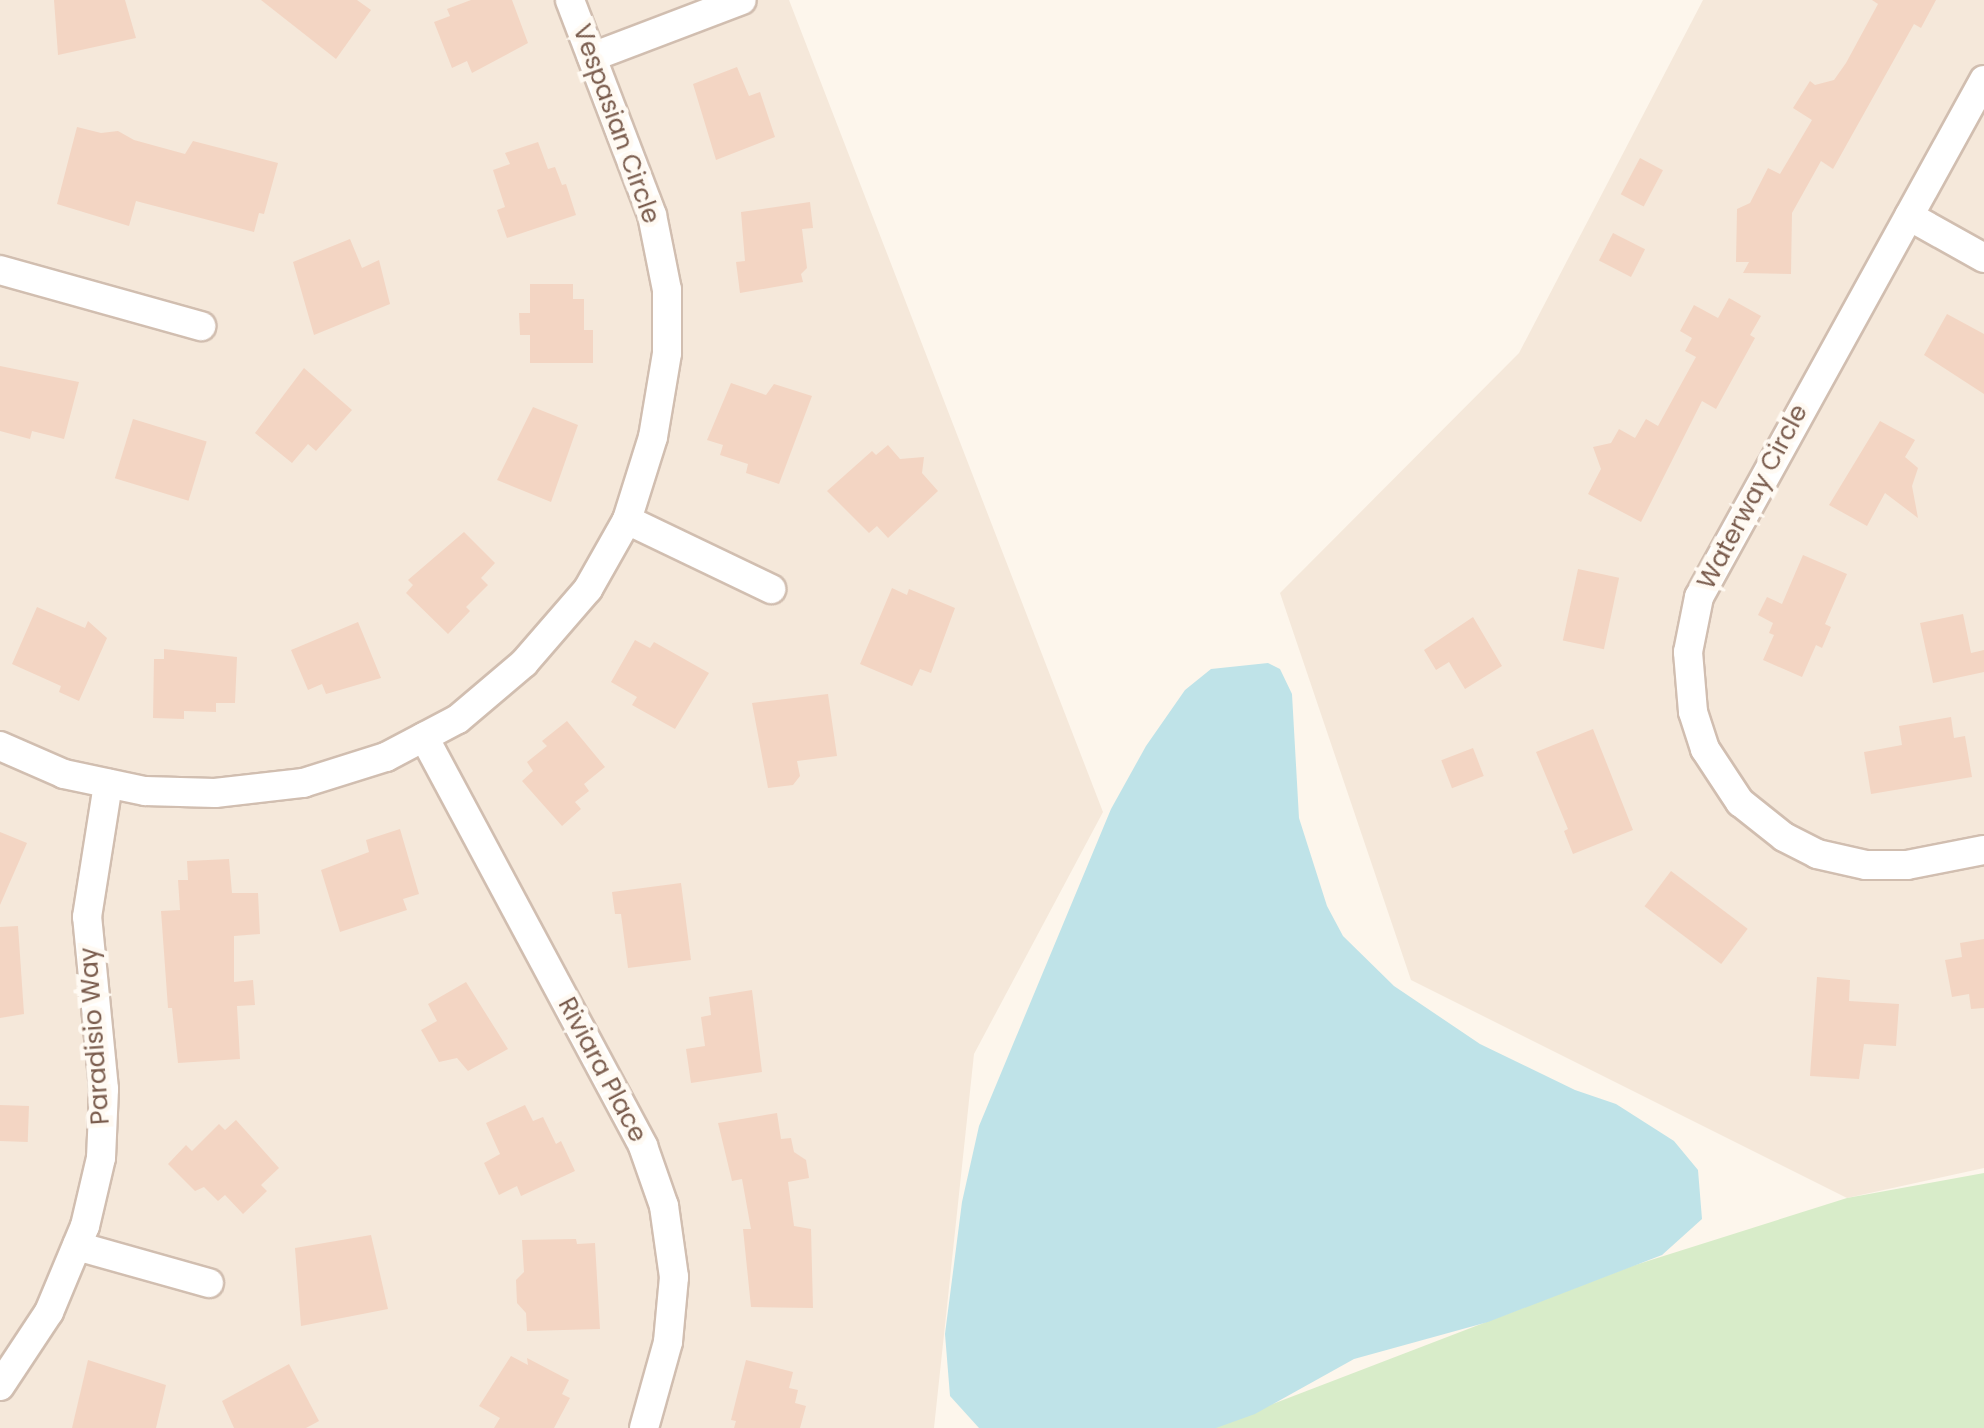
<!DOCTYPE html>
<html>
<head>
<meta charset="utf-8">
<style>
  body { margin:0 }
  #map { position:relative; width:1984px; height:1428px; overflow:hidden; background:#fdf6ec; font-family:Poppins,sans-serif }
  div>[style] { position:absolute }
  .residential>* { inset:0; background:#f5e8da }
  .green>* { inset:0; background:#d8ecc9 }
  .water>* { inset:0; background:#bfe3e8 }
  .building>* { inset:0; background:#f3d5c3; transform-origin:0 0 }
  .roads { filter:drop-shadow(2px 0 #d1beb0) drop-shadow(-2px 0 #d1beb0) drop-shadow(0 2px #d1beb0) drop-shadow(0 -2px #d1beb0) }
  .minor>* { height:28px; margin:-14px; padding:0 14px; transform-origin:14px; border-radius:14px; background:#fff }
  span { translate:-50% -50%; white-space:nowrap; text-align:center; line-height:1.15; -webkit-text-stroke:9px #fffaf3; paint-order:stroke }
  .street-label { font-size:25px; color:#7a5c4d }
</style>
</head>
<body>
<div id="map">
  <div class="residential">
    <i style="clip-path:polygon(0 0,789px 0,1103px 812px,974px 1054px,934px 1428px,0 1428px)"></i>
    <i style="clip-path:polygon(1703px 0,1984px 0,1984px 1168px,1847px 1198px,1411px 980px,1280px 593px,1519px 353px)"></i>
  </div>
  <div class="green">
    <i style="clip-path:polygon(1984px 1173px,1984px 1428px,1210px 1428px,1632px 1266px,1847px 1198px)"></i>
  </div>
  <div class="water">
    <i style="clip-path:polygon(1268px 663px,1280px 669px,1292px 694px,1299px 818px,1327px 906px,1343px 936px,1394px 986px,1480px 1044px,1575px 1090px,1616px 1104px,1674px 1141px,1698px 1170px,1702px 1219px,1662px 1255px,1488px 1322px,1354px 1359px,1255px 1414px,1216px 1428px,979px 1428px,950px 1396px,945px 1334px,962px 1202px,979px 1126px,1111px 809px,1146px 746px,1185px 690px,1211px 669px)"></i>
  </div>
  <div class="building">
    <i style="clip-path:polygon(54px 0,125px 0,136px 38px,58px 55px)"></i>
    <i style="clip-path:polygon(261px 0,357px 0,371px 10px,336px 59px)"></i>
    <i style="clip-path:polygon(471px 0,512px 0,528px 43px,472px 73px,467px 61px,452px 68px,434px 22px,450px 16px,447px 9px)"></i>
    <i style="clip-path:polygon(1872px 0,1936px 0,1921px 28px,1914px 24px,1833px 169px,1821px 161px,1792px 213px,1791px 274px,1743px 273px,1749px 262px,1736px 262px,1737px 209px,1750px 203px,1768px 168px,1780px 174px,1812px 120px,1793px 108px,1810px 81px,1815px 85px,1834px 80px,1846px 63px,1878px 4px)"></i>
    <i style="clip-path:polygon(737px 67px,749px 96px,760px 92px,775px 137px,716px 160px,693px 84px)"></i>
    <i style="clip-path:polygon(77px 127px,101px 133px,118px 131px,134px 140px,185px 154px,193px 141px,278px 163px,264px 214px,259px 213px,254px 232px,136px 201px,129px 226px,57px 204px)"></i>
    <i style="clip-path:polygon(538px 142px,548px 169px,555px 167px,562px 185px,566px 184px,576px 215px,507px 238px,497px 210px,505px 207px,493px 170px,510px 164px,505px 153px)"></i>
    <i style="left:1640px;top:158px;width:26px;height:41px;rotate:28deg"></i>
    <i style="clip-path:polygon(810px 202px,813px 228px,802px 229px,807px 268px,801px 274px,803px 282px,740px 293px,736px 262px,745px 261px,741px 212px)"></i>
    <i style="left:1613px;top:233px;width:36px;height:31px;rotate:27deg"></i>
    <i style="clip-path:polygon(350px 239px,362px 268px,379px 260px,390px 304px,314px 335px,293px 262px)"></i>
    <i style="clip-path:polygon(530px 284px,573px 284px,573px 299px,584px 299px,584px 330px,593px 330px,593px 363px,530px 363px,530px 335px,520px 335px,519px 313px,530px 313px)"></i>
    <i style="clip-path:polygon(1729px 298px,1761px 316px,1750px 335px,1755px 338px,1716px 409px,1702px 401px,1641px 522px,1588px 494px,1601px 469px,1593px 447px,1611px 443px,1619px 429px,1635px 438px,1646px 419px,1658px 426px,1696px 357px,1685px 351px,1692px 338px,1680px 331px,1694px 305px,1718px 318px)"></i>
    <i style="clip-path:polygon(1947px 314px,1984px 334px,1984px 394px,1924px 355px)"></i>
    <i style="clip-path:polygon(0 366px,79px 382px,64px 439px,32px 431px,30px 439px,0 431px)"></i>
    <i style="clip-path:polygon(304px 368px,352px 410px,316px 451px,308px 444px,292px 463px,255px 433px)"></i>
    <i style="clip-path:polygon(731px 383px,766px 395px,774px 384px,812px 396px,779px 484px,746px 473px,748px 464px,720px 455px,723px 445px,707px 440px)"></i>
    <i style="clip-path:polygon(533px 407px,578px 425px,551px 502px,497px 480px)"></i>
    <i style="left:133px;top:419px;width:77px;height:62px;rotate:17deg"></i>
    <i style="clip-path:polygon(1880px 421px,1915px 440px,1905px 457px,1918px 468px,1912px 486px,1918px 518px,1885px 493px,1867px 526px,1829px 505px)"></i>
    <i style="clip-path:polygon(888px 445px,900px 459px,924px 457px,922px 473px,938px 491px,888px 538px,877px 526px,869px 533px,827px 491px,872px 451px,876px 455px)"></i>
    <i style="clip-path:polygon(464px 532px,495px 563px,481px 578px,488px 585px,466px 607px,470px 611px,448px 634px,406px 593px,413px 585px,408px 580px)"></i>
    <i style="clip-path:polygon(1803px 555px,1847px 574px,1825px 624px,1831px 627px,1822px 648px,1816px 645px,1802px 677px,1763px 660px,1774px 635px,1769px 633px,1773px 623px,1758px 615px,1767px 597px,1782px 604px)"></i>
    <i style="left:1578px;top:569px;width:42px;height:73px;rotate:12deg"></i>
    <i style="clip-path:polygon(892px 588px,907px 595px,909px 589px,955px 608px,931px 673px,920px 669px,912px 686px,860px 664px)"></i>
    <i style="clip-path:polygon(37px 607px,85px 628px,88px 621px,107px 638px,79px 701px,59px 692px,61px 686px,12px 664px)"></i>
    <i style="clip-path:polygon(1963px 614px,1971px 653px,1984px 650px,1984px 672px,1933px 683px,1920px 623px)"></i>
    <i style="clip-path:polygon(1473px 617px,1502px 666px,1465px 689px,1449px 662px,1436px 670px,1424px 650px)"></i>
    <i style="clip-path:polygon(358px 622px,381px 678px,326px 694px,322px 684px,308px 690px,291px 650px)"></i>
    <i style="clip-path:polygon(635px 640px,650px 648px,654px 642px,709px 673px,675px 729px,632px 705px,637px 697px,611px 682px)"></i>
    <i style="clip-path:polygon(164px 649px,237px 657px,235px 703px,216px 703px,216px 712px,184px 711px,184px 719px,153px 718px,154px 659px,164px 659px)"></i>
    <i style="clip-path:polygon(828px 694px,837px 756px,797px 761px,800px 776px,793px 785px,768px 788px,752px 703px)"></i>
    <i style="clip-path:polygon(1951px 717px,1954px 738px,1965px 736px,1972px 777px,1871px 794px,1864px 752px,1902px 745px,1899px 726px)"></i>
    <i style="clip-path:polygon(567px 721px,605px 767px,584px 784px,589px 791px,575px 802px,581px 809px,562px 826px,522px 781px,533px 771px,527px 762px,547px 746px,542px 741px)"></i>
    <i style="clip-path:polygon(1593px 729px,1633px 830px,1573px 854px,1564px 831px,1568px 829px,1536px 752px)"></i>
    <i style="left:1473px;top:748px;width:30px;height:34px;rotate:69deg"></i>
    <i style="clip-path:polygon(400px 829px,419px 894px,403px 899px,407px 910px,340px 932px,321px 870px,369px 852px,366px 840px)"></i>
    <i style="clip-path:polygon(0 832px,27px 843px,0 905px)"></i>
    <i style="clip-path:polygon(229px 859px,232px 893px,258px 893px,260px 934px,234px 936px,234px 982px,253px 980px,255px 1005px,237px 1006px,240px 1059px,178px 1063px,172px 1008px,168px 1008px,161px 911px,180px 910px,178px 880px,188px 880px,187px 861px)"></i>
    <i style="left:1671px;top:871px;width:96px;height:44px;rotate:37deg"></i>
    <i style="clip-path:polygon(681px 883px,691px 960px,628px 968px,621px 914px,615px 914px,612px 892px)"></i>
    <i style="clip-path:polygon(18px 926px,24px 1014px,0 1018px,0 927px)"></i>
    <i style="clip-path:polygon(1984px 939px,1984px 1008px,1971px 1009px,1969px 994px,1952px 997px,1945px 960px,1962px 957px,1960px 943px)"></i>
    <i style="clip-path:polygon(1817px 977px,1850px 980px,1849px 1001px,1899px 1004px,1896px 1046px,1864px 1044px,1859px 1079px,1810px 1076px)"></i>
    <i style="clip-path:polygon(466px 982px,508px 1049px,468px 1071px,457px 1058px,439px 1062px,421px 1030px,437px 1021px,428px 1004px)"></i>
    <i style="clip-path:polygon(752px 990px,762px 1072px,691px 1083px,686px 1049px,705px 1046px,701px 1017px,711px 1015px,709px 997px)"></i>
    <i style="left:0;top:1105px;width:29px;height:36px;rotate:2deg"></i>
    <i style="clip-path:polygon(525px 1105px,533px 1121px,543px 1117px,556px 1144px,561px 1141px,575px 1171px,521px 1196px,517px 1186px,499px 1195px,484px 1163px,500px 1154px,486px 1123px)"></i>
    <i style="clip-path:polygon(777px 1113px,781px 1139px,791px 1138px,794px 1152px,806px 1160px,809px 1178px,788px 1182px,794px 1226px,811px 1229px,813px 1308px,751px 1307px,743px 1229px,751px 1229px,742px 1179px,732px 1181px,718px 1123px)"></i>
    <i style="clip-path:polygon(236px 1120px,279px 1168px,261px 1185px,267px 1191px,243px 1214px,225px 1195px,218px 1201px,204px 1187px,195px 1191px,168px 1164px,186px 1145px,192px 1151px,219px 1124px,225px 1130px)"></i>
    <i style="clip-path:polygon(371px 1235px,388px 1309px,301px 1326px,295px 1248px)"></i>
    <i style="clip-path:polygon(576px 1239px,577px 1244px,595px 1243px,600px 1329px,527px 1331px,526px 1313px,517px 1303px,516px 1280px,524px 1272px,522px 1240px)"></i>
    <i style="clip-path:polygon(511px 1356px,528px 1365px,527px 1358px,569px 1380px,562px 1394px,570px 1398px,554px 1428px,494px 1428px,500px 1418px,479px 1406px)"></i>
    <i style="clip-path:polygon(88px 1360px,166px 1385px,156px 1428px,72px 1428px)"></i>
    <i style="clip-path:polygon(746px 1360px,793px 1372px,789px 1388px,798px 1390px,795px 1403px,806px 1406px,800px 1428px,734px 1428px,736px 1421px,731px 1420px)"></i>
    <i style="clip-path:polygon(289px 1364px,319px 1421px,306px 1428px,234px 1428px,222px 1401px)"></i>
  </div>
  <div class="roads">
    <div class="minor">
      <i style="left:592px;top:57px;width:160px;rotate:-20.8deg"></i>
      <i style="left:1984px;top:80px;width:590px;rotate:118.87deg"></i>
      <i style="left:1699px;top:597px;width:56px;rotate:101.3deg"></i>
      <i style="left:1688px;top:652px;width:60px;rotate:85.2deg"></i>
      <i style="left:1693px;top:712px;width:39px;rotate:72deg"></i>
      <i style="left:1705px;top:749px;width:64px;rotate:56.6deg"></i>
      <i style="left:1740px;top:802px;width:56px;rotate:38.5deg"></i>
      <i style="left:1784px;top:837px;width:37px;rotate:27deg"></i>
      <i style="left:1817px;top:854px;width:50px;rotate:12.7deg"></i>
      <i style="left:1866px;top:865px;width:41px"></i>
      <i style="left:1907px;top:865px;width:78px;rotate:-11deg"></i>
      <i style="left:1909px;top:216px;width:86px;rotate:29.2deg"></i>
      <i style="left:0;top:270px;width:209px;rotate:15.6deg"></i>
      <i style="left:627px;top:520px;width:160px;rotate:25.6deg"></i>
      <i style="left:424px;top:737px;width:464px;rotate:61.8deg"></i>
      <i style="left:643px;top:1146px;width:64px;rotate:70.7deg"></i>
      <i style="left:664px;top:1206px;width:72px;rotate:82deg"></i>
      <i style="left:674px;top:1277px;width:65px;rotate:95.3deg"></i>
      <i style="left:668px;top:1342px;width:89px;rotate:105.6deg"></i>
      <i style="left:0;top:746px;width:70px;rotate:23.6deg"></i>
      <i style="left:64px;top:774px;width:83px;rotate:11.9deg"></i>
      <i style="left:145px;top:791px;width:70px;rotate:1.6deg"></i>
      <i style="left:215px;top:793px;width:89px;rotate:-6.5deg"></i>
      <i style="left:303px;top:783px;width:87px;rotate:-17.4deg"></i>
      <i style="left:386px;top:757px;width:81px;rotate:-27.8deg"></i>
      <i style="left:458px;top:719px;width:87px;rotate:-40.3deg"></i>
      <i style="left:524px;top:663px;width:98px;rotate:-49.1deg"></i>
      <i style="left:588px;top:589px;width:79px;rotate:-60.5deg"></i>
      <i style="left:627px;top:520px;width:87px;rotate:-72.6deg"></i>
      <i style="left:653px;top:437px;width:85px;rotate:-80.5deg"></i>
      <i style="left:667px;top:353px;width:63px;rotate:-90deg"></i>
      <i style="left:667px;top:290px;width:76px;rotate:-101.3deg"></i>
      <i style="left:652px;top:215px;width:230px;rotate:-110.9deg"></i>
      <i style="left:77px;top:1246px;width:137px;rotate:15.7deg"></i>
      <i style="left:0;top:1386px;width:89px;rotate:-56.5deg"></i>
      <i style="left:49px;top:1312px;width:93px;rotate:-67.3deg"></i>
      <i style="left:85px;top:1226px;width:70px;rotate:-76.8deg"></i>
      <i style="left:101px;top:1158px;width:69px;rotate:-87.5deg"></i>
      <i style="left:104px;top:1089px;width:173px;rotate:-95.6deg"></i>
      <i style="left:87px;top:917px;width:135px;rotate:-81deg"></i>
    </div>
  </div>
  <div class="street-label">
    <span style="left:616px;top:124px;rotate:70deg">Vespasian Circle</span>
    <span style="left:1753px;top:497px;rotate:-62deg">Waterway Circle</span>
    <span style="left:95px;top:1036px;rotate:-94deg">Paradisio Way</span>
    <span style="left:602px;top:1070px;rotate:62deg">Riviara Place</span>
  </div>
</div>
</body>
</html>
